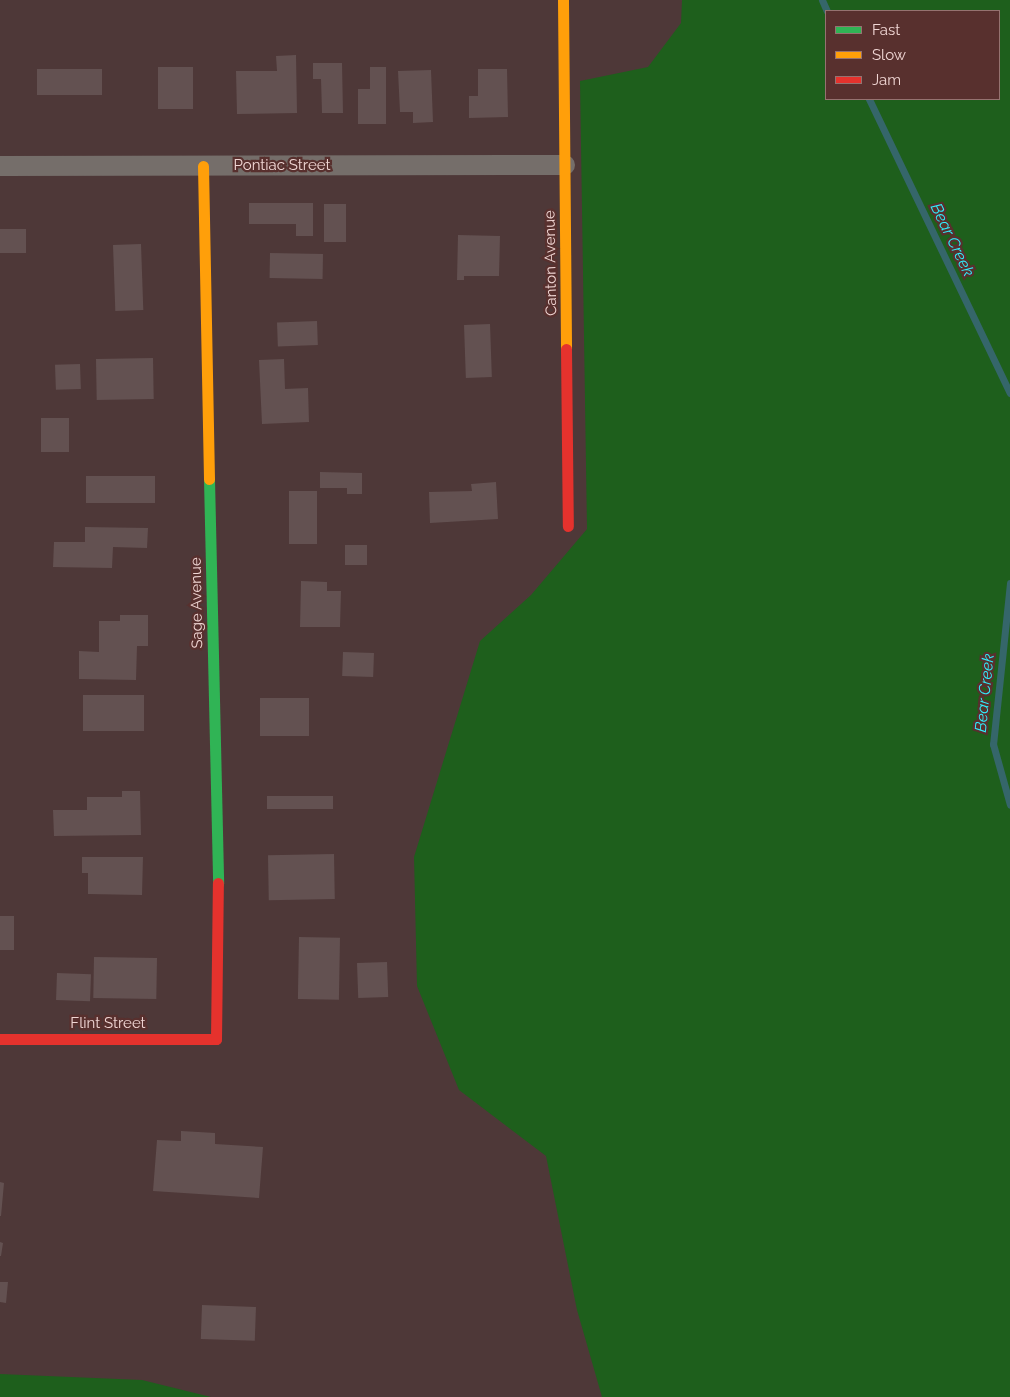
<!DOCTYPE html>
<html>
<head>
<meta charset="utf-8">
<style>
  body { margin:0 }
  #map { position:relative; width:1010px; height:1397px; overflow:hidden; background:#4e3838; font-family:Raleway,sans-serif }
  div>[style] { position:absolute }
  .green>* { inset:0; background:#1e5f1c }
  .stream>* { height:7px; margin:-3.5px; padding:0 3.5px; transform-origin:3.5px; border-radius:3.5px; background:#35666a }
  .building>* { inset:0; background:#635151; transform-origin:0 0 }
  .street>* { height:20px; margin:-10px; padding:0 10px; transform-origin:10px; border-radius:10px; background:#756e6a }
  .fast>* { height:11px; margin:-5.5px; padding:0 5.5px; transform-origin:5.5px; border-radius:5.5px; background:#30b455 }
  .slow>* { height:11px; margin:-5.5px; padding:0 5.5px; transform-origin:5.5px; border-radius:5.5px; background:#ff9f0a }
  .jam>* { height:11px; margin:-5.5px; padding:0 5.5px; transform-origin:5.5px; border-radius:5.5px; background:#e5322d }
  span { translate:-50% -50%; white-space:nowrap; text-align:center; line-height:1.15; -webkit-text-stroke:4.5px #58302e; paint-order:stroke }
  .street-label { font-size:15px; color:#f0d6d4 }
  .water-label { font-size:16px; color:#30f0fe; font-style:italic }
  .legend { position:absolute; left:825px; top:10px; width:175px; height:90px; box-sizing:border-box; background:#58302e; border:1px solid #957270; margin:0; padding:6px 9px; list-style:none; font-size:15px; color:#f0d6d4 }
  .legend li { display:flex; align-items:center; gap:10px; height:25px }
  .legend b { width:25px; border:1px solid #957270 }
</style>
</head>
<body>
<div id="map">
  <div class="green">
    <i style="clip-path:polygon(evenodd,682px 0,1010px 0,1010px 1397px,602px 1397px,577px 1310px,546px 1156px,459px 1090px,417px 986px,414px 857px,480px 641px,531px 595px,587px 529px,580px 81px,648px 67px,681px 23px,682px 0,999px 11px,999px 99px,826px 99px,826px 11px,999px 11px)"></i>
    <i style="clip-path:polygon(0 1374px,142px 1380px,211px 1397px,0 1397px)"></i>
  </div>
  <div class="stream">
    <i style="left:822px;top:0;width:12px;rotate:66deg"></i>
    <i style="left:869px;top:99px;width:326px;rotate:64.4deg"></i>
    <i style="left:1010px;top:583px;width:162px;rotate:96deg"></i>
    <i style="left:993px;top:744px;width:63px;rotate:74.4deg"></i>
  </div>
  <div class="building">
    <i style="clip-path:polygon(296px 55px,297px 113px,237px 114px,236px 71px,277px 71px,276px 56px)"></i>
    <i style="clip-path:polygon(313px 63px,342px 63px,343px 113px,322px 113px,321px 79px,313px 79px)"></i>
    <i style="left:158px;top:67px;width:35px;height:42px"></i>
    <i style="clip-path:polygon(370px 67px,386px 67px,386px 124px,358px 124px,358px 89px,370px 89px)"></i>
    <i style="left:102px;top:69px;width:26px;height:65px;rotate:90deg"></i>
    <i style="clip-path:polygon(478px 69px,507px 69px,508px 117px,469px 118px,469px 96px,478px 96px)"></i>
    <i style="clip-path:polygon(431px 70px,433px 122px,413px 123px,413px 112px,400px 112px,398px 71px)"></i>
    <i style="clip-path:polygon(249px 203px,313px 203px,313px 236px,296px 236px,296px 224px,249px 224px)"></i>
    <i style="left:324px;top:204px;width:22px;height:38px"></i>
    <i style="left:0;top:229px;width:26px;height:24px"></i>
    <i style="clip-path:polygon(458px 235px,500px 236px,499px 276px,464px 276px,464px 280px,457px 280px)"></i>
    <i style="left:141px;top:244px;width:66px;height:28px;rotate:88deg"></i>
    <i style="left:270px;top:253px;width:53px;height:25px;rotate:1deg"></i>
    <i style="left:317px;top:321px;width:24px;height:40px;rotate:88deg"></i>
    <i style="left:490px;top:324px;width:53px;height:26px;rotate:88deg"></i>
    <i style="left:153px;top:358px;width:41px;height:57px;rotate:89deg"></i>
    <i style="clip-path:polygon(284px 359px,285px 389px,308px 388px,309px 422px,262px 424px,259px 360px)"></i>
    <i style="left:80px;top:364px;width:25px;height:25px;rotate:88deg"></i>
    <i style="left:41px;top:418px;width:28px;height:34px"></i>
    <i style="clip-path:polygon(320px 472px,362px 473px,362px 494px,347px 494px,347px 488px,320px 488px)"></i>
    <i style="left:155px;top:476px;width:27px;height:69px;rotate:90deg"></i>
    <i style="clip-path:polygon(496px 482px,498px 519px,430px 523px,429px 492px,472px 491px,471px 484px)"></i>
    <i style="left:289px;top:491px;width:28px;height:53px"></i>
    <i style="clip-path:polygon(85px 527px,148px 528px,147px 548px,113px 547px,112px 568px,53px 567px,54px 542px,85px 542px)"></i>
    <i style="left:345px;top:545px;width:22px;height:20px"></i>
    <i style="clip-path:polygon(301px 581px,327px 582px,327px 591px,341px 591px,340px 627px,300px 627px)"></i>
    <i style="clip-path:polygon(120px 615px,148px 615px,148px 646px,137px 646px,136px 680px,79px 679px,79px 651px,99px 652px,99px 621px,120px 621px)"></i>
    <i style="left:343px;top:652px;width:31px;height:24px;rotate:2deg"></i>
    <i style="left:144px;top:695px;width:36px;height:61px;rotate:90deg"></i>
    <i style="left:260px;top:698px;width:49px;height:38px"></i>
    <i style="clip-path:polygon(122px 791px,140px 791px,141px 835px,54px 836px,53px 810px,87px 810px,87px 797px,122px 797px)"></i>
    <i style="left:333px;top:796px;width:13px;height:66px;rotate:90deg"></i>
    <i style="left:334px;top:854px;width:45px;height:66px;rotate:89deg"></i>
    <i style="clip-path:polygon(82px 857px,143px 857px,142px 895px,88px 894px,88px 873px,82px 873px)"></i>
    <i style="left:14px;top:916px;width:34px;height:14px;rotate:90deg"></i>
    <i style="left:299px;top:937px;width:41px;height:62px;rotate:1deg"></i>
    <i style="left:94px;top:957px;width:63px;height:41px;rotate:1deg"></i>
    <i style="left:387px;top:962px;width:35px;height:30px;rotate:88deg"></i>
    <i style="left:57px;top:973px;width:34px;height:27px;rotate:2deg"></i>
    <i style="clip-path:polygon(181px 1131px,215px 1133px,215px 1144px,263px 1147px,259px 1198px,153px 1191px,157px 1140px,181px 1141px)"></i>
    <i style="clip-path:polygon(0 1182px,4px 1183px,1px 1216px,0 1216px)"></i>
    <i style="clip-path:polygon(0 1242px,3px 1243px,1px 1256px,0 1256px)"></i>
    <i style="clip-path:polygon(0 1282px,8px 1282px,6px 1303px,0 1302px)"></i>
    <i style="left:202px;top:1305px;width:54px;height:34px;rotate:2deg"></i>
  </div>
  <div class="street">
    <i style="left:0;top:166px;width:565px;rotate:-0.1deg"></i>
  </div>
  <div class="fast">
    <i style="left:209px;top:479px;width:404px;rotate:88.7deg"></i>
  </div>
  <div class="slow">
    <i style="left:563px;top:0;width:349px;rotate:89.5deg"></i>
    <i style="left:203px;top:166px;width:313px;rotate:88.9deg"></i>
  </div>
  <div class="jam">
    <i style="left:566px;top:349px;width:177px;rotate:89.4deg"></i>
    <i style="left:0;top:1039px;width:216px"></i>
    <i style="left:216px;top:1039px;width:156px;rotate:-89.3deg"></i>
  </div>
  <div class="street-label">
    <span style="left:282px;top:166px">Pontiac Street</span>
    <span style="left:551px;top:263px;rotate:-91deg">Canton Avenue</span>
    <span style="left:197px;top:603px;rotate:-91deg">Sage Avenue</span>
    <span style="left:108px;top:1024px">Flint Street</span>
  </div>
  <div class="water-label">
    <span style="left:952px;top:240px;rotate:64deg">Bear Creek</span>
    <span style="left:985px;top:693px;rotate:-84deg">Bear Creek</span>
  </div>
  <ul class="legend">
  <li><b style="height:6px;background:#30b455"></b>Fast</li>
  <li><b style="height:6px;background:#ff9f0a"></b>Slow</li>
  <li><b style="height:6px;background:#e5322d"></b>Jam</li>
  </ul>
</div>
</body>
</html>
